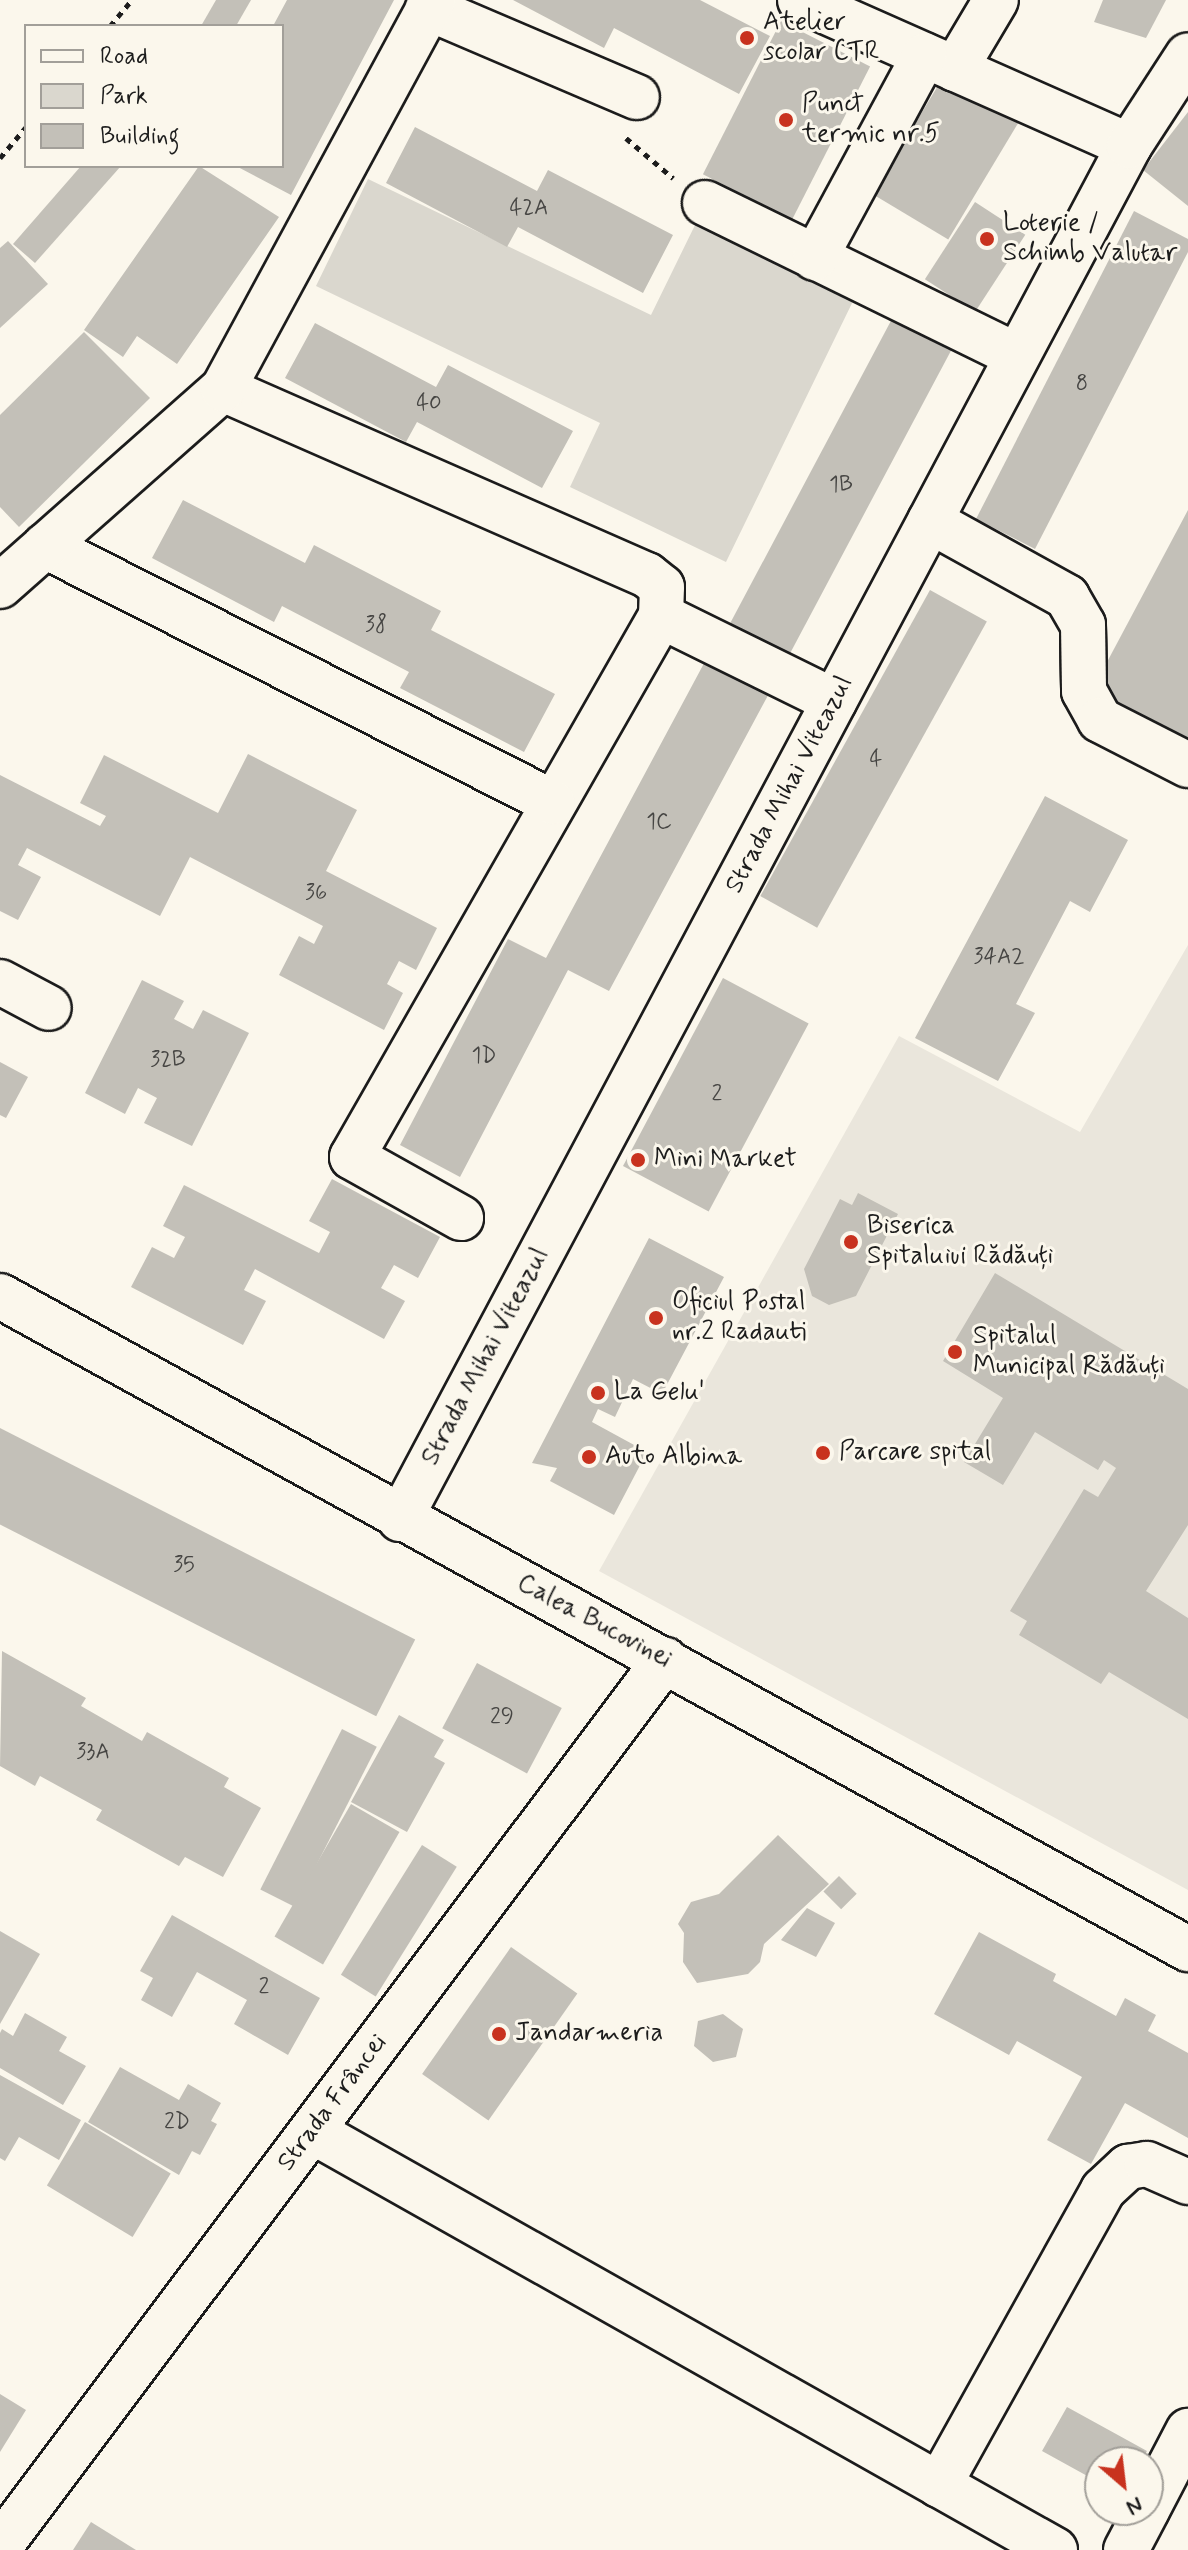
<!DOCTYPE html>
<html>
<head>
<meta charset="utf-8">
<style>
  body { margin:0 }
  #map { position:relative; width:1188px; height:2550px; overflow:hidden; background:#fbf7ec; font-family:Mynerve,sans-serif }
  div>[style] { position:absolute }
  .built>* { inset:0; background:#eae6dc }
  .green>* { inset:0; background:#dad7ce }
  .building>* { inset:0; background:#c3c0b8; transform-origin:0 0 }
  .path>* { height:5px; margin-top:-2.5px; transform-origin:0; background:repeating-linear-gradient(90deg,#1c1c1c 0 6px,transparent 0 12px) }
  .roads { filter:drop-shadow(2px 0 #1c1c1c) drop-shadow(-2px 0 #1c1c1c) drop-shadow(0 2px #1c1c1c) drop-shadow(0 -2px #1c1c1c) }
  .minor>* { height:44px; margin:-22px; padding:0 22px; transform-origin:22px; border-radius:22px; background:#fbf7ec }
  .major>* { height:44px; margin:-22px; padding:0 22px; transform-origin:22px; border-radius:22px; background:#fbf7ec }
  .dots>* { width:22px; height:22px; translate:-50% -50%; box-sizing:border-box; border:4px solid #fbf7ec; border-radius:50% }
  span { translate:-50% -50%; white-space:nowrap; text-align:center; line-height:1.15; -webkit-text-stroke:6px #fbf7ec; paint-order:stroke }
  .number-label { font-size:22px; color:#464543 }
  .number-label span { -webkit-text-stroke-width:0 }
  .poi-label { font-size:26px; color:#1c1c1c }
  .left { translate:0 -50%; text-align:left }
  .street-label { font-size:26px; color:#1c1c1c }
  .legend { position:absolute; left:24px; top:24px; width:260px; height:144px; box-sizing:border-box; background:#fbf7ec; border:2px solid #a29f99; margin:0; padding:10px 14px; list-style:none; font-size:24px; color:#1c1c1c }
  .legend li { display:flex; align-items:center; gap:16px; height:40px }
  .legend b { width:40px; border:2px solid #a29f99 }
  .north { position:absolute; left:1084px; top:2446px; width:80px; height:80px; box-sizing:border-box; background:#fbf7ec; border:2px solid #a29f99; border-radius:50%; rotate:152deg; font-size:22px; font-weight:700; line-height:32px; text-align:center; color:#1c1c1c }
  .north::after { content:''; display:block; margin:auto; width:28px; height:36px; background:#c8321e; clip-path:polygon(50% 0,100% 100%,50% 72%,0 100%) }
</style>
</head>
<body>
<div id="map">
  <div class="built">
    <i style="clip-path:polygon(1188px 945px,1188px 1890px,599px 1571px,899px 1036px,1080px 1132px)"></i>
  </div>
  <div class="green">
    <i style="clip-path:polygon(368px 179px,651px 315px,697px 221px,855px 297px,726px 562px,570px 487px,600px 423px,316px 286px)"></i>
  </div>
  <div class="building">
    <i style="clip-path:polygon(216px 0,251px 0,236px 26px,201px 26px)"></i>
    <i style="clip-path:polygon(287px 0,394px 0,291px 195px,236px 166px,282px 166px,282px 26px,273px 26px)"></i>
    <i style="clip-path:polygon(513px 0,700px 0,770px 36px,739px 94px,614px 28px,604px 48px)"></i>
    <i style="clip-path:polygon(1103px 0,1166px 0,1146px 38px,1094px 22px)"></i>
    <i style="left:781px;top:21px;width:100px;height:172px;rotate:27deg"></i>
    <i style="left:948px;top:69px;width:88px;height:146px;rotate:31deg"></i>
    <i style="clip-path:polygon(1188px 112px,1188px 206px,1143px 170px)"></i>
    <i style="clip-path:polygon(415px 127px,537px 191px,548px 170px,673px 235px,643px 293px,518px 227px,507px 247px,386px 183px)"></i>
    <i style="clip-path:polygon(81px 166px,121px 166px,35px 263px,13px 244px)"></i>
    <i style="clip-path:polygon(199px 166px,279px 217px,177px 364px,137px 336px,123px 357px,84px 330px)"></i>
    <i style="left:975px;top:202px;width:60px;height:92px;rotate:33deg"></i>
    <i style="clip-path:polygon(1134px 211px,1188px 239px,1188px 252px,1035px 549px,976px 519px)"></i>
    <i style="clip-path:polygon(8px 241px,48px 284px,0 328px,0 248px)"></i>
    <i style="left:893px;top:317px;width:67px;height:348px;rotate:28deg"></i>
    <i style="clip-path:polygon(315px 323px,436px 387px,448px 365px,573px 431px,542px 488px,417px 422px,406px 442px,285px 378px)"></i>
    <i style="clip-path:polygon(84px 332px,150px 398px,19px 527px,0 507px,0 415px)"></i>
    <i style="clip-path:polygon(183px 500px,305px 563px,314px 545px,441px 611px,431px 630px,555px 694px,524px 752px,400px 688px,409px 672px,282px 606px,274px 622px,152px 558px)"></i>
    <i style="clip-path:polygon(1188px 510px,1188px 747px,1090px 694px)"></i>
    <i style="left:930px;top:590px;width:65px;height:350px;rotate:29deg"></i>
    <i style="clip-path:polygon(709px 654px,772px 688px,609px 991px,568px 970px,460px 1177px,400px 1145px,508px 939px,546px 958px)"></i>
    <i style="clip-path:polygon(248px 754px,357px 810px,326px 871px,437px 928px,416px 970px,399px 961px,387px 984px,403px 993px,384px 1030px,279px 975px,299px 936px,314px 944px,323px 926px,190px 857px,160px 916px,27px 848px,18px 865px,41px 877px,18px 920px,0 911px,0 775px,100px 826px,106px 816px,80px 803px,104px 755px,218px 813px)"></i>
    <i style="clip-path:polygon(1045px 796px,1128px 840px,1090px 912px,1070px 901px,1016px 1004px,1035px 1013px,998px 1081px,915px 1038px)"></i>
    <i style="left:723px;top:978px;width:97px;height:213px;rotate:28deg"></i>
    <i style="clip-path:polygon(142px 980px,184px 1001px,174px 1019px,193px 1029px,203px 1010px,249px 1033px,192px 1146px,144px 1123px,157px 1098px,138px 1088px,125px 1114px,85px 1093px)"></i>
    <i style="clip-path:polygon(0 1062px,28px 1077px,6px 1118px,0 1115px)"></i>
    <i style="clip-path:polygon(332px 1179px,440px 1237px,418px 1278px,394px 1265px,381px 1288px,405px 1301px,384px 1339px,255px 1269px,244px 1290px,266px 1301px,243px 1345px,131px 1287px,152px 1247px,174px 1258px,185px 1237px,163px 1226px,184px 1185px,319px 1253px,330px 1232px,309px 1221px)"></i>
    <i style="clip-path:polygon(858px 1193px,898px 1214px,856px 1296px,829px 1305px,812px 1296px,804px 1269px,840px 1199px,852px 1205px)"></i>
    <i style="clip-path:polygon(649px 1238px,724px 1277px,662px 1394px,633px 1379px,615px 1417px,598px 1409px,592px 1422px,647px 1452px,614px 1515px,550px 1481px,557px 1468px,532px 1463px)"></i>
    <i style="clip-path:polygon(995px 1273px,1188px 1389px,1188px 1525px,1146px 1591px,1188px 1618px,1188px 1719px,1109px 1672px,1101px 1684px,1019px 1635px,1027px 1621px,1010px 1611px,1084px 1489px,1098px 1497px,1116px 1468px,1104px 1460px,1098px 1470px,1035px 1432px,1003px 1485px,964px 1462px,1003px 1398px,943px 1361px)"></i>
    <i style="left:0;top:1428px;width:466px;height:86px;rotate:27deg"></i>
    <i style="clip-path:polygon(2px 1651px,86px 1698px,81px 1706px,142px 1741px,147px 1732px,229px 1778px,224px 1787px,261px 1808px,223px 1877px,185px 1857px,179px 1866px,96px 1820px,102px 1810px,40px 1776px,35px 1786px,0 1766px)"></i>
    <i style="left:477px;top:1663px;width:96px;height:74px;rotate:28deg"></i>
    <i style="clip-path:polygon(399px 1715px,444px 1740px,434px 1757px,445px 1763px,407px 1832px,351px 1802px)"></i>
    <i style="left:342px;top:1729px;width:39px;height:180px;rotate:27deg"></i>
    <i style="left:351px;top:1804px;width:56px;height:153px;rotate:30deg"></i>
    <i style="clip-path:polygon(778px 1835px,829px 1884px,764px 1944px,760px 1962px,748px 1974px,697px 1983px,683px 1962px,684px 1933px,678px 1924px,691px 1902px,719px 1894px)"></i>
    <i style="left:422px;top:1845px;width:41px;height:153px;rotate:32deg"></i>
    <i style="left:839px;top:1876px;width:25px;height:22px;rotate:45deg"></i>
    <i style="clip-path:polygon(807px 1908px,835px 1923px,816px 1957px,781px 1940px)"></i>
    <i style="clip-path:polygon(172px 1915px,320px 1998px,288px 2055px,234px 2024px,247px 2000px,197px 1972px,172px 2017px,141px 2000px,153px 1978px,140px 1971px)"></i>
    <i style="clip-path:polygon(0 1931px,40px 1954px,0 2024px)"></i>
    <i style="clip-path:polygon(979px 1932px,1056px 1974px,1053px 1981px,1116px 2016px,1125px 1998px,1156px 2015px,1148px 2031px,1188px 2053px,1188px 2138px,1125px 2103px,1091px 2164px,1047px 2140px,1082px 2077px,1017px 2041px,1009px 2055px,934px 2014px)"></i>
    <i style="left:511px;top:1947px;width:81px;height:155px;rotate:35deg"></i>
    <i style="clip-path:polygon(25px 2013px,67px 2037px,59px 2051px,86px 2066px,63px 2105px,0 2068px,0 2033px,2px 2029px,13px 2036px)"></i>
    <i style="clip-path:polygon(723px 2014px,743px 2029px,736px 2057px,713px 2062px,694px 2046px,698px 2021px)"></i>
    <i style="clip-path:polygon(120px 2067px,179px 2100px,188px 2084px,221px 2103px,211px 2121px,217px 2124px,200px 2155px,192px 2151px,179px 2175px,88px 2122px)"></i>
    <i style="clip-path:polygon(0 2075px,81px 2120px,59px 2160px,19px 2137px,5px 2161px,0 2158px)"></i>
    <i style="left:85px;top:2122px;width:100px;height:74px;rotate:31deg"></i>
    <i style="clip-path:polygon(0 2394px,26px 2410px,0 2452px)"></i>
    <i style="clip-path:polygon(1067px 2407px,1147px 2451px,1140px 2462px,1100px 2462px,1100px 2483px,1042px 2451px)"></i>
    <i style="clip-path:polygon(91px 2522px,136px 2550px,73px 2550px)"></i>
  </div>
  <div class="path">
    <i style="left:110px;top:26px;width:34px;rotate:-50deg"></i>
    <i style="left:626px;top:138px;width:62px;rotate:40.4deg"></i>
    <i style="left:0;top:158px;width:40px;rotate:-50deg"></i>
  </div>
  <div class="roads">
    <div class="minor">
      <i style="left:800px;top:0;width:360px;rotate:23.9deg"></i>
      <i style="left:428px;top:8px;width:227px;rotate:23.1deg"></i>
      <i style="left:955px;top:69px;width:80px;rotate:-59.3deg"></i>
      <i style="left:705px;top:203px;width:347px;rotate:26.1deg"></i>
      <i style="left:815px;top:258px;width:230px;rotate:-61.6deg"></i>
      <i style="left:223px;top:389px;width:463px;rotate:23.7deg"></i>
      <i style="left:647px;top:575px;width:19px;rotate:39deg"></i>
      <i style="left:662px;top:587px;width:29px;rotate:92deg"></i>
      <i style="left:661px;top:616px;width:623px;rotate:119.73deg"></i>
      <i style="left:352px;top:1157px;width:125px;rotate:29.2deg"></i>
      <i style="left:930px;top:521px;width:157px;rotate:29deg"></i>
      <i style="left:1067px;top:597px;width:32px;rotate:60deg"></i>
      <i style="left:1083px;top:625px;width:66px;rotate:89.1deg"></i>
      <i style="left:1084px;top:691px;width:33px;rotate:61deg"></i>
      <i style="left:1100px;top:720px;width:99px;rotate:27.1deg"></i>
      <i style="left:45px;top:546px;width:568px;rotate:26.79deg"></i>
      <i style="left:0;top:586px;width:298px;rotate:-41.5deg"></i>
      <i style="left:223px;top:389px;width:442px;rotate:-61.6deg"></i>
      <i style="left:661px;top:616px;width:193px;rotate:26.2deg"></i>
      <i style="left:0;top:982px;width:55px;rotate:28deg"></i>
      <i style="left:400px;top:1519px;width:1555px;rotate:-62.03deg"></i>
      <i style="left:1129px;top:146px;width:108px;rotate:-57deg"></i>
      <i style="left:312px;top:2131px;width:853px;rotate:29.42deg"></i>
      <i style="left:939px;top:2485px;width:338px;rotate:-60.9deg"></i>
      <i style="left:1103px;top:2190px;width:34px;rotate:-43deg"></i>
      <i style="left:1128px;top:2167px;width:19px;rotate:-9deg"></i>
      <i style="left:1147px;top:2164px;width:45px;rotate:23.7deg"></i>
      <i style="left:1148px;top:2508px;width:87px;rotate:-62.5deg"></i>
      <i style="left:0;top:2546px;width:1108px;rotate:-53.11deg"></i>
      <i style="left:1126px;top:2550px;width:45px;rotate:-62.3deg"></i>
    </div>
    <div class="major">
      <i style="left:0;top:1296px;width:1356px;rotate:28.8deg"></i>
    </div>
  </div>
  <div class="dots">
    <i style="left:747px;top:38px;background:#c8321e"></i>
    <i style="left:786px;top:120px;background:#c8321e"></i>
    <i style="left:987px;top:239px;background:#c8321e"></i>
    <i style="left:638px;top:1160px;background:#c8321e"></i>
    <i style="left:851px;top:1242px;background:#c8321e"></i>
    <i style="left:656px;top:1318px;background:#c8321e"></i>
    <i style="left:955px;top:1352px;background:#c8321e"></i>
    <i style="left:598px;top:1393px;background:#c8321e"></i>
    <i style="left:823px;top:1453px;background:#c8321e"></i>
    <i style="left:589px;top:1457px;background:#c8321e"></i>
    <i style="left:499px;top:2034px;background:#c8321e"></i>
  </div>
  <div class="number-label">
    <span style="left:529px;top:209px">42A</span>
    <span style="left:1082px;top:385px">8</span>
    <span style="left:429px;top:404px">40</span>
    <span style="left:841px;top:486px">1B</span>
    <span style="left:376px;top:626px">38</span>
    <span style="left:876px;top:760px">4</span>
    <span style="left:659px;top:823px">1C</span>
    <span style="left:316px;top:894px">36</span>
    <span style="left:999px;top:958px">34A2</span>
    <span style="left:484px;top:1057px">1D</span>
    <span style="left:168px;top:1061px">32B</span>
    <span style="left:717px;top:1095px">2</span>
    <span style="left:184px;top:1566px">35</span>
    <span style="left:502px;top:1718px">29</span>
    <span style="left:93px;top:1753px">33A</span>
    <span style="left:264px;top:1988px">2</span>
    <span style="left:177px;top:2123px">2D</span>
  </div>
  <div class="poi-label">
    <span class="left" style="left:763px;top:38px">Atelier<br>scolar CTR</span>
    <span class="left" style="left:802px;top:120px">Punct<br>termic nr.5</span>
    <span class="left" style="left:1003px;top:239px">Loterie /<br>Schimb Valutar</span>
    <span class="left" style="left:654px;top:1160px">Mini Market</span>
    <span class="left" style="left:867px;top:1242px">Biserica<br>Spitaluiui Rădăuți</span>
    <span class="left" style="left:672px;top:1318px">Oficiul Postal<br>nr.2 Radauti</span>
    <span class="left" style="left:973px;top:1352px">Spitalul<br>Municipal Rădăuți</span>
    <span class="left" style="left:614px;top:1393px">La Gelu'</span>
    <span class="left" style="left:839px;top:1453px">Parcare spital</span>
    <span class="left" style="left:605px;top:1457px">Auto Albina</span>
    <span class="left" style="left:515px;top:2034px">Jandarmeria</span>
  </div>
  <div class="street-label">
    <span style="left:790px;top:785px;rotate:-62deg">Strada Mihai Viteazul</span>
    <span style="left:486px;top:1357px;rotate:-62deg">Strada Mihai Viteazul</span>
    <span style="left:594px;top:1622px;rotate:28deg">Calea Bucovinei</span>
    <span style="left:333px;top:2103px;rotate:-53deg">Strada Frâncei</span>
  </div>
  <ul class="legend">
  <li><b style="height:10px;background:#fbf7ec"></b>Road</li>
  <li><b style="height:22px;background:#dad7ce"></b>Park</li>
  <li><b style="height:22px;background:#c3c0b8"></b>Building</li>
  </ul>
  <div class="north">N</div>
</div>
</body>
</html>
